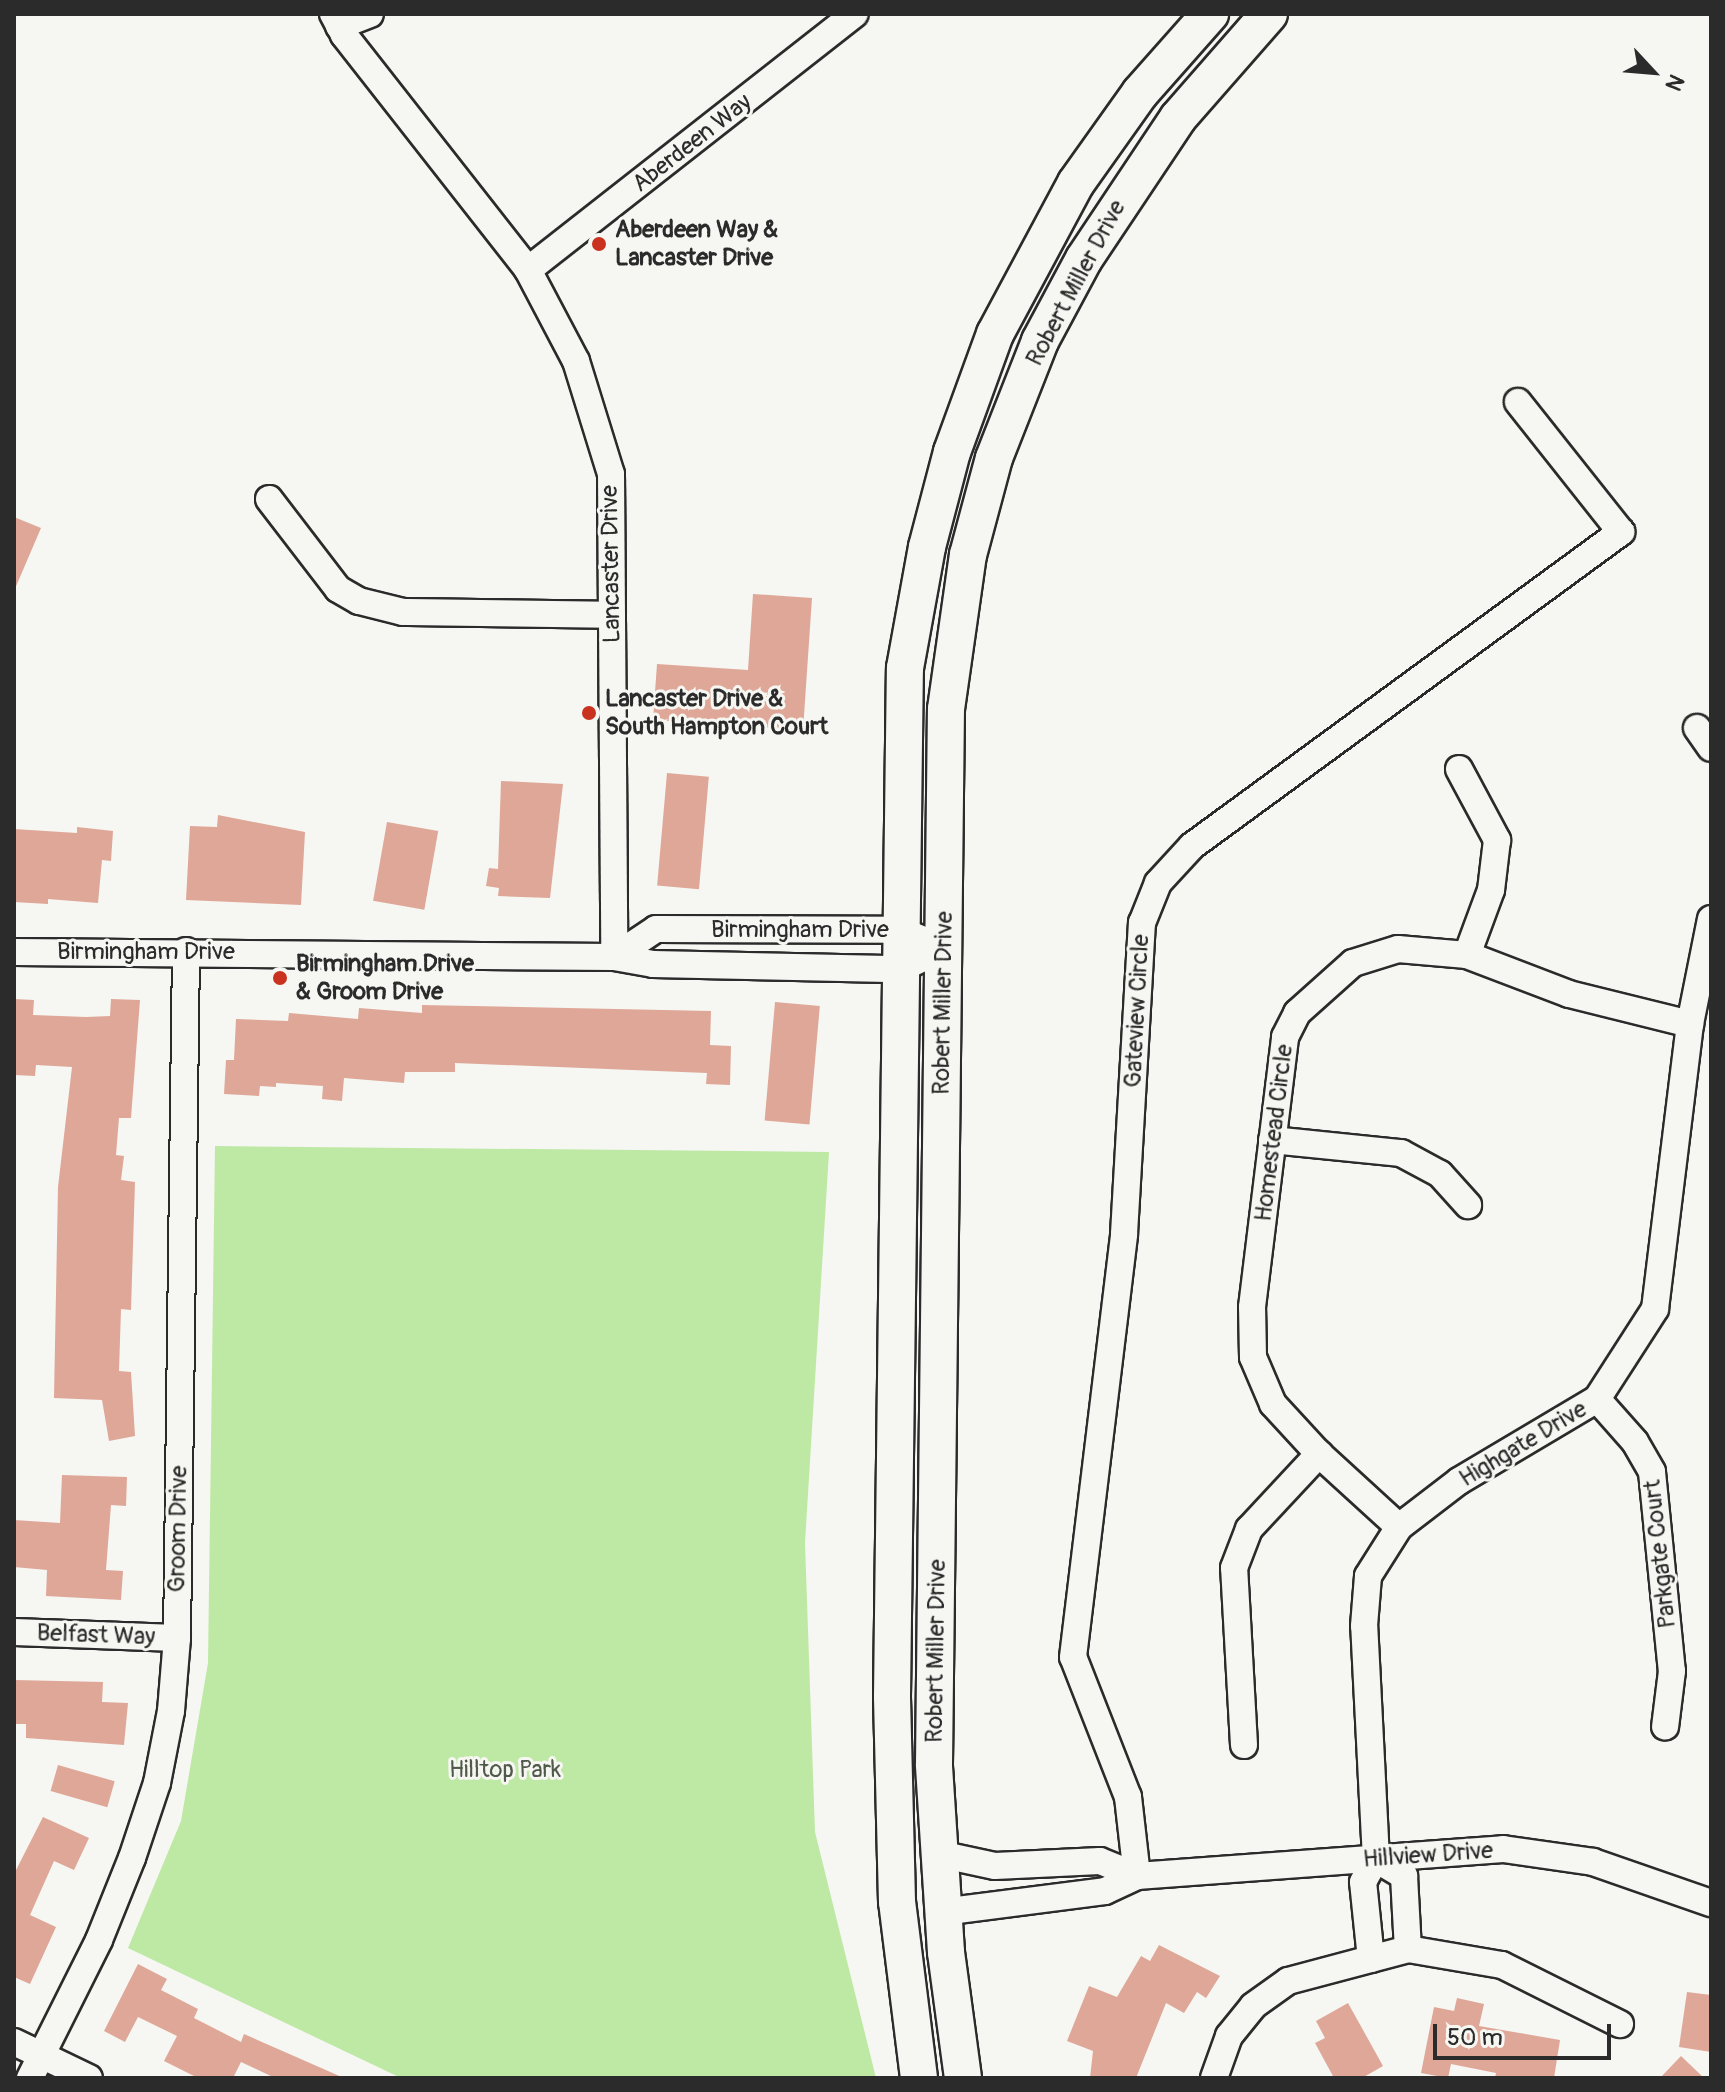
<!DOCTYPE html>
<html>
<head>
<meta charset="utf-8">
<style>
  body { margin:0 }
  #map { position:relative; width:1725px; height:2092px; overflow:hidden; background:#f6f6f2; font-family:Pangolin,sans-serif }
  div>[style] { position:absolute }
  .green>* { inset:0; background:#bee9a5 }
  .building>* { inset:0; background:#dfa798; transform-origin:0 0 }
  .roads { filter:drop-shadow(2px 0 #2b2b2b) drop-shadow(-2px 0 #2b2b2b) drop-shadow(0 2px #2b2b2b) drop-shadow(0 -2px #2b2b2b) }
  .minor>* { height:26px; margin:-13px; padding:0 13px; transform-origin:13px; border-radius:13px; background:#f6f6f2 }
  .secondary>* { height:36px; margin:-18px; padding:0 18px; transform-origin:18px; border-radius:18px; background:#f6f6f2 }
  .dots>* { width:22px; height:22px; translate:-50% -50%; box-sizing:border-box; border:4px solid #f6f6f2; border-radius:50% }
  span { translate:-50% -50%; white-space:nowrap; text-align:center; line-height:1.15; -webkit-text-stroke:6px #f6f6f2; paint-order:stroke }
  .street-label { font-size:24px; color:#2b2b2b }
  .poi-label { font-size:24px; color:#2b2b2b; font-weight:700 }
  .left { translate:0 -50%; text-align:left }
  .park-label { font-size:24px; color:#505a4a }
  .frame { position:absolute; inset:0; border:16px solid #2b2b2b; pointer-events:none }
  .north { position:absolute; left:1613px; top:32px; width:80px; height:80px; -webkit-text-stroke:6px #f6f6f2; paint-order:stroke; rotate:116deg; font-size:22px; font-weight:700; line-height:32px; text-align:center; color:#2b2b2b }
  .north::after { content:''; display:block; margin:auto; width:28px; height:36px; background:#2b2b2b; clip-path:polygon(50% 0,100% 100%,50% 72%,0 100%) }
  .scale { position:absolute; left:1433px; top:2024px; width:178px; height:36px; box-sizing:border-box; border:4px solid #2b2b2b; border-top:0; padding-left:10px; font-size:24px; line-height:28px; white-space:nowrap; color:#2b2b2b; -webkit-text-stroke:6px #f6f6f2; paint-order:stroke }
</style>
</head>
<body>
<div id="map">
  <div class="green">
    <i style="clip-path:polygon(215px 1146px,829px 1152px,805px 1543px,815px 1832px,876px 2078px,401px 2078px,128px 1948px,181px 1821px,208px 1663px)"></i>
  </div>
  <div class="building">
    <i style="clip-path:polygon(14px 517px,41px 528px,14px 591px)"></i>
    <i style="clip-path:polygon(753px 594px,812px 598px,803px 730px,653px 720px,657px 664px,748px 670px)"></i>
    <i style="left:667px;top:773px;width:42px;height:113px;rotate:5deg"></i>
    <i style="clip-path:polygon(501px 781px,563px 784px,550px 898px,498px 896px,499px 888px,486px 886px,489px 868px,498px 869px)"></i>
    <i style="clip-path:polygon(218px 815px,305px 832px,301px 905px,186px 900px,190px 826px,217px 827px)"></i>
    <i style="left:387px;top:822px;width:52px;height:80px;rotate:10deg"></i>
    <i style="clip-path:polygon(77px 827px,113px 831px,111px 861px,102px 860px,98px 903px,48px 899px,48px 904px,14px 902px,14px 829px,77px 833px)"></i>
    <i style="clip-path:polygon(14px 999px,34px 1000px,33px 1015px,86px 1017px,110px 1016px,111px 999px,140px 1000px,131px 1118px,119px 1118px,116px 1155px,124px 1156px,121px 1180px,135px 1182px,131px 1310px,121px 1309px,119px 1371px,131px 1372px,135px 1436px,109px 1441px,102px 1400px,54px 1398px,58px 1187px,72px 1067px,36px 1065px,35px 1076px,14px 1075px)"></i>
    <i style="left:775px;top:1002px;width:45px;height:119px;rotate:5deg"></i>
    <i style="clip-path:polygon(422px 1005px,711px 1011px,710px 1045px,731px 1046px,730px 1085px,706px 1084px,707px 1073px,455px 1063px,455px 1072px,405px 1072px,404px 1083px,344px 1078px,342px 1101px,322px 1099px,323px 1086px,276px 1083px,276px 1087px,260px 1086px,259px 1096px,224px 1094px,226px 1060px,234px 1060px,236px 1019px,288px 1021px,289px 1013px,358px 1019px,359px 1008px,422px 1013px)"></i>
    <i style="clip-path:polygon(62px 1475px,127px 1477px,126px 1506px,111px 1505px,106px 1570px,123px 1571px,121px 1600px,46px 1596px,47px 1570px,14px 1567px,14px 1520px,60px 1523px)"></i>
    <i style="clip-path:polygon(14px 1680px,103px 1682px,102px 1702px,128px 1703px,124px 1745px,26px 1738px,26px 1724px,14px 1724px)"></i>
    <i style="left:58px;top:1765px;width:59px;height:27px;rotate:16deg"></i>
    <i style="clip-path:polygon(43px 1817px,89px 1838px,74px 1870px,54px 1861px,30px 1915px,56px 1927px,30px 1984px,14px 1977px,14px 1874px)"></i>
    <i style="clip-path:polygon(1159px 1945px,1220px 1976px,1206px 1998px,1197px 1992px,1184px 2013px,1166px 2003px,1136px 2078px,1090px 2078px,1093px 2051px,1067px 2041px,1089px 1986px,1117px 1997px,1141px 1956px,1150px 1961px)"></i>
    <i style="clip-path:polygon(138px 1964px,167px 1979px,161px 1990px,198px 2009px,194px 2018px,241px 2042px,244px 2034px,344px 2078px,275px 2078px,241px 2062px,233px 2078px,198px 2078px,164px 2061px,177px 2036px,138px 2017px,125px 2042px,104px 2031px)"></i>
    <i style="clip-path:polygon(1687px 1992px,1711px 1995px,1711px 2052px,1679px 2047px)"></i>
    <i style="clip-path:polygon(1457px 1998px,1484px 2004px,1479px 2026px,1560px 2040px,1554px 2078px,1495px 2078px,1496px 2073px,1451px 2064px,1448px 2078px,1421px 2073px,1434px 2007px,1454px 2011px)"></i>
    <i style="clip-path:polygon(1348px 2003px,1383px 2066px,1362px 2078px,1334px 2078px,1315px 2043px,1325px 2038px,1316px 2021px)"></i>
    <i style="clip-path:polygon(1681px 2056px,1704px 2078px,1660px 2078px)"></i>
  </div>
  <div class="roads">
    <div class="minor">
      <i style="left:333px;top:14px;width:24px;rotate:62deg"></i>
      <i style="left:344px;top:35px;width:298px;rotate:51.9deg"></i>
      <i style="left:528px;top:270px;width:103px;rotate:62.2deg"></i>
      <i style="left:576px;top:361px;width:118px;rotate:72.8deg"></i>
      <i style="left:611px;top:474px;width:483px;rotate:89.6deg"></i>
      <i style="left:339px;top:26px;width:33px;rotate:-21deg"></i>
      <i style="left:528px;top:270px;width:415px;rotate:-38.1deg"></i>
      <i style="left:269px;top:499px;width:113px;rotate:52.5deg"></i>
      <i style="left:338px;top:589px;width:24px;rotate:30deg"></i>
      <i style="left:359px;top:601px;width:45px;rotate:14deg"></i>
      <i style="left:403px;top:612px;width:209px;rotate:0.8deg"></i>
      <i style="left:1697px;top:728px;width:24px;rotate:55deg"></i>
      <i style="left:1459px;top:769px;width:81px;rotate:61.8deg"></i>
      <i style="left:1497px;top:840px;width:50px;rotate:96.8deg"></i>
      <i style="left:1491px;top:890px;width:69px;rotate:110.3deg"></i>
      <i style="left:14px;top:952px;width:600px;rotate:0.48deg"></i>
      <i style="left:614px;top:957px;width:40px;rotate:10deg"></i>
      <i style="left:653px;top:964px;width:247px;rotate:1.2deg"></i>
      <i style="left:900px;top:969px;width:49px;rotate:-25.5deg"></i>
      <i style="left:614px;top:957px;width:50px;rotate:-33.7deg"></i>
      <i style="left:656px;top:929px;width:243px;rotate:0.2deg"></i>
      <i style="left:899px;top:930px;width:48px;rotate:21.8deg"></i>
      <i style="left:1272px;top:1140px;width:130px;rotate:5.8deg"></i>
      <i style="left:1401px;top:1153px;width:44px;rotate:28.3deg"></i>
      <i style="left:1440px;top:1174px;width:42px;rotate:47.9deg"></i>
      <i style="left:1597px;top:1399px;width:57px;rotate:48.5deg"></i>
      <i style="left:1635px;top:1442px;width:34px;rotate:60deg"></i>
      <i style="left:1652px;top:1472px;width:200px;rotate:84.3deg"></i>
      <i style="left:1672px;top:1671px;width:56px;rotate:97.1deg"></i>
      <i style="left:1399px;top:1527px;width:108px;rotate:-137.6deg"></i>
      <i style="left:1319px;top:1454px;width:68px;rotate:-132.6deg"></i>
      <i style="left:1273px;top:1404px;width:51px;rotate:-113.1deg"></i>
      <i style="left:1253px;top:1357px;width:50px;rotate:-91.1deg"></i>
      <i style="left:1252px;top:1307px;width:272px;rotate:-83deg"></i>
      <i style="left:1285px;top:1037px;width:27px;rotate:-63deg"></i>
      <i style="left:1297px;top:1013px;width:75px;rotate:-41.8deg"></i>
      <i style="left:1353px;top:963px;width:47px;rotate:-17.3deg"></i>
      <i style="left:1398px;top:949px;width:69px;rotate:5deg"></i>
      <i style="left:1467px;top:955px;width:109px;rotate:20.9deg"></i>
      <i style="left:1569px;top:994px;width:125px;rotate:13.9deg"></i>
      <i style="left:14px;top:1632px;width:163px;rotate:2.1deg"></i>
      <i style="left:1244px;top:1745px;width:177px;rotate:-93.2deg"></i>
      <i style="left:1234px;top:1568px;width:42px;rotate:-69deg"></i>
      <i style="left:1249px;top:1529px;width:103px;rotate:-47deg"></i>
      <i style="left:939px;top:1854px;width:57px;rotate:12.1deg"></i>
      <i style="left:995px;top:1866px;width:105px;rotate:-2.7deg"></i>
      <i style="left:1100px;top:1861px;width:40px;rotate:22deg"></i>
      <i style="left:1376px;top:1859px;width:233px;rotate:-92.9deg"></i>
      <i style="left:1364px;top:1626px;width:50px;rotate:-85.4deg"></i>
      <i style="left:1368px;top:1576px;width:58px;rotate:-57.7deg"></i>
      <i style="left:1399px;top:1527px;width:76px;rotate:-37.5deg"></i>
      <i style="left:1459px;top:1481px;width:161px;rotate:-30.7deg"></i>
      <i style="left:1597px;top:1399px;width:107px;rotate:-57.2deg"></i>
      <i style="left:1655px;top:1309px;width:287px;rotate:-83deg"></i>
      <i style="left:1690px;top:1024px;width:107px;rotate:-78.7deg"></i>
      <i style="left:1376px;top:1859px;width:33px;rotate:31deg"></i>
      <i style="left:1404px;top:1876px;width:73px;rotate:86.9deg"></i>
      <i style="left:1137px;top:1876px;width:80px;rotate:-96.5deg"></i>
      <i style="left:1128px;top:1797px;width:150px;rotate:-111.4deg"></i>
      <i style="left:1073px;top:1657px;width:426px;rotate:-83.1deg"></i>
      <i style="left:1124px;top:1234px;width:312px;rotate:-86.7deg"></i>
      <i style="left:1142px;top:923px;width:43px;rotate:-68.2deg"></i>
      <i style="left:1158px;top:883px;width:50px;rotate:-47.4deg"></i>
      <i style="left:1192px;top:846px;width:532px;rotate:-36.2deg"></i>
      <i style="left:1621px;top:532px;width:166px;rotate:-128.4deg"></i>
      <i style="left:942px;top:1912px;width:164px;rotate:-7.3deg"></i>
      <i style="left:1105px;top:1891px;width:35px;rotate:-25deg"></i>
      <i style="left:1137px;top:1876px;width:367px;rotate:-4.2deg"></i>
      <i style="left:1503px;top:1849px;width:91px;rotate:8.2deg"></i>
      <i style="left:1593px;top:1862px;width:125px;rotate:19.2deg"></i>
      <i style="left:1371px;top:1959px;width:77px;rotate:-95.9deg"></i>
      <i style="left:1363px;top:1882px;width:26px;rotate:-61deg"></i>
      <i style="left:14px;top:2042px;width:83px;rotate:25.6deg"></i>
      <i style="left:30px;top:2078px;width:154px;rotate:-63.4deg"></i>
      <i style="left:99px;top:1940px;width:88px;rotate:-68.1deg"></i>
      <i style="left:132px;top:1858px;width:79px;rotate:-71.6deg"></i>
      <i style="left:157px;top:1783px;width:73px;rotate:-79deg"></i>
      <i style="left:171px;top:1711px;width:73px;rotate:-85.3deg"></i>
      <i style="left:177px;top:1638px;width:687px;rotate:-89.25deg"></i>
      <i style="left:1214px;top:2078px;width:45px;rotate:-70.3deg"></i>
      <i style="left:1229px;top:2036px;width:38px;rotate:-51deg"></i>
      <i style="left:1253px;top:2006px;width:43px;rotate:-35.5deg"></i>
      <i style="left:1288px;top:1981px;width:124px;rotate:-14.9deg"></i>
      <i style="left:1408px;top:1949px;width:95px;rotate:9.7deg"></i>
      <i style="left:1502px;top:1965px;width:132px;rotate:26.6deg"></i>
    </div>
    <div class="secondary">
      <i style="left:919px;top:2078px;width:177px;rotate:-97.1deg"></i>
      <i style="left:897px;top:1902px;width:206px;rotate:-91.4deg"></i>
      <i style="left:892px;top:1696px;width:1028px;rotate:-89.28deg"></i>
      <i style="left:905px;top:668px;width:123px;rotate:-79.7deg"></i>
      <i style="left:927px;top:547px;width:98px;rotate:-75.3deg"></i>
      <i style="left:952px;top:452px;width:126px;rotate:-70deg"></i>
      <i style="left:995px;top:334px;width:171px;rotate:-61.8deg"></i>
      <i style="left:1076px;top:183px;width:110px;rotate:-54.6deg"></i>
      <i style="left:1140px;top:93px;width:106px;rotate:-48.5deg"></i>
      <i style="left:963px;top:2078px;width:127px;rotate:-97.7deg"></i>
      <i style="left:946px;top:1952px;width:188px;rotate:-93.7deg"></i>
      <i style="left:934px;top:1764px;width:1055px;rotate:-89.35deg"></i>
      <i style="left:946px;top:709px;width:156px;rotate:-81.9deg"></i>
      <i style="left:968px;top:555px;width:100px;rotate:-75deg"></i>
      <i style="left:994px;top:458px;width:126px;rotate:-68.5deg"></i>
      <i style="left:1040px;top:341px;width:93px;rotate:-61.8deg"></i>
      <i style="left:1084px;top:259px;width:169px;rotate:-56.3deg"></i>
      <i style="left:1178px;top:118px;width:138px;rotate:-48.8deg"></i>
    </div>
  </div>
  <div class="dots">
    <i style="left:599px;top:244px;background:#c8321e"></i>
    <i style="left:589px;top:713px;background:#c8321e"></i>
    <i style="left:280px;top:978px;background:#c8321e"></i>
  </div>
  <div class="street-label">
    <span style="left:692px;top:143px;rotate:-38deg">Aberdeen Way</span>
    <span style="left:1076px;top:283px;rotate:-62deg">Robert Miller Drive</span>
    <span style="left:611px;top:564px;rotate:-91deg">Lancaster Drive</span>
    <span style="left:800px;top:930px">Birmingham Drive</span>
    <span style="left:146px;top:952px">Birmingham Drive</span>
    <span style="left:943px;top:1003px;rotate:-89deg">Robert Miller Drive</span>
    <span style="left:1137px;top:1011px;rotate:-87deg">Gateview Circle</span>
    <span style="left:1274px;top:1133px;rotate:-83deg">Homestead Circle</span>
    <span style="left:1523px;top:1444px;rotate:-31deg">Highgate Drive</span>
    <span style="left:178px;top:1529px;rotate:-89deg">Groom Drive</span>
    <span style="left:1660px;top:1554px;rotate:-96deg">Parkgate Court</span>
    <span style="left:96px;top:1635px;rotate:2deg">Belfast Way</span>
    <span style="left:936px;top:1651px;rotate:-89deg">Robert Miller Drive</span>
    <span style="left:1428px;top:1855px;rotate:-4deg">Hillview Drive</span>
  </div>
  <div class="poi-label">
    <span class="left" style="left:615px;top:244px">Aberdeen Way &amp;<br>Lancaster Drive</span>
    <span class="left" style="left:605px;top:713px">Lancaster Drive &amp;<br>South Hampton Court</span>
    <span class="left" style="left:296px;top:978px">Birmingham Drive<br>&amp; Groom Drive</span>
  </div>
  <div class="park-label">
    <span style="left:505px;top:1770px">Hilltop Park</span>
  </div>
  <div class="frame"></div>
  <div class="north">N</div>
  <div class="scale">50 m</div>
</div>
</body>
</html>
